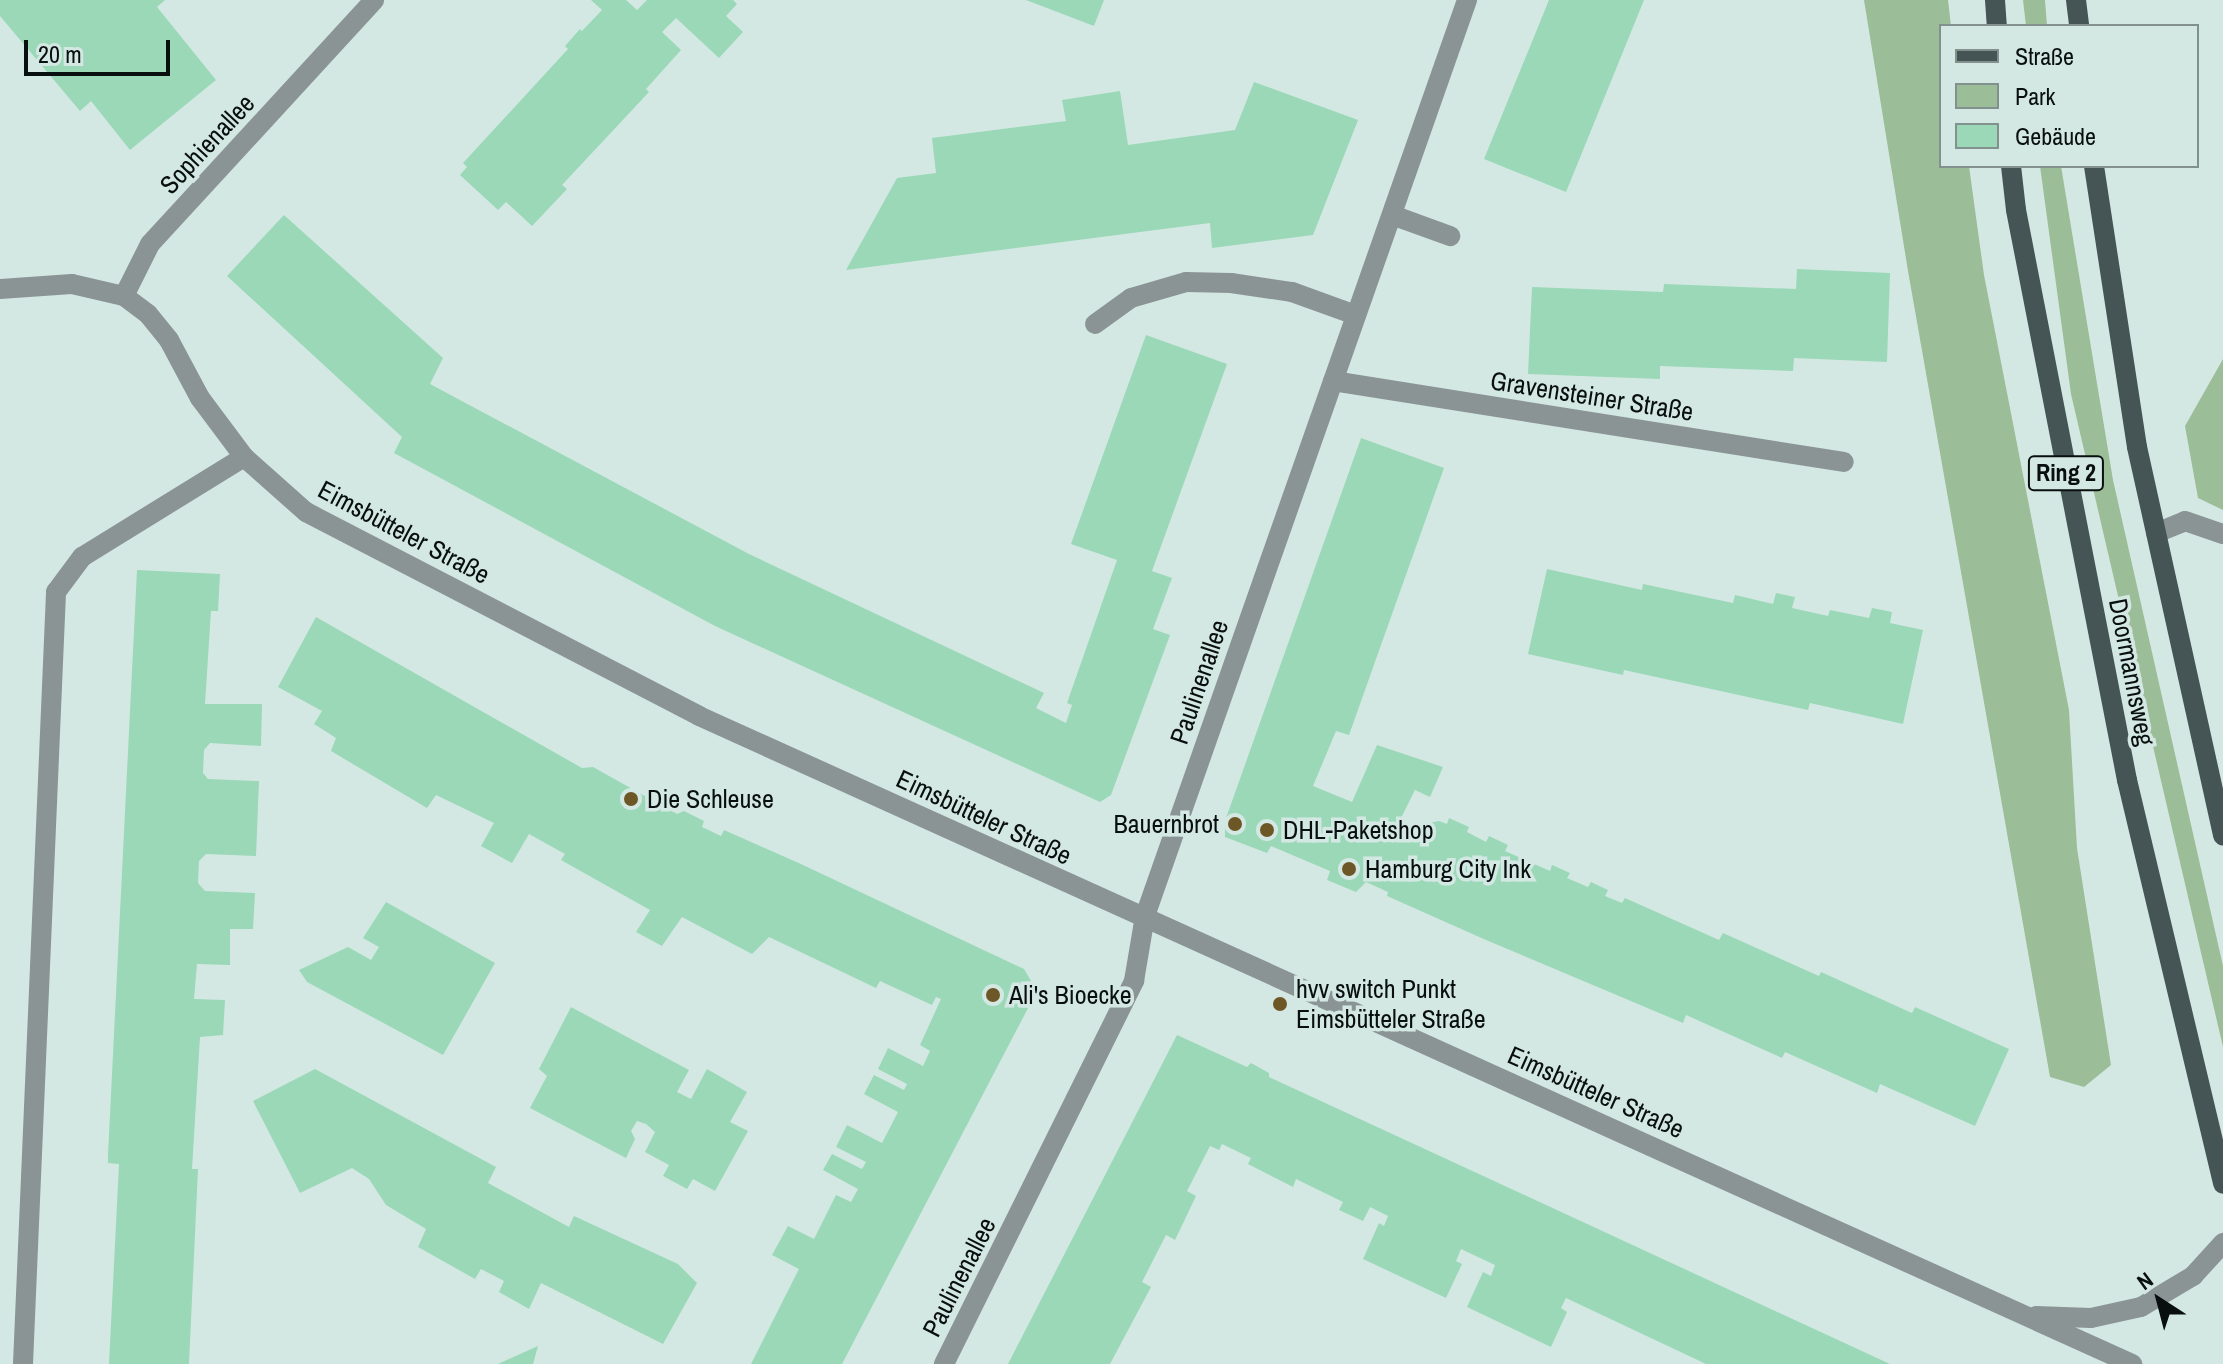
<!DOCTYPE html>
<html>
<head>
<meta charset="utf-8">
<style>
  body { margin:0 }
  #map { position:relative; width:2223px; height:1364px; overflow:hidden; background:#d4e8e3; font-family:"Archivo Narrow",sans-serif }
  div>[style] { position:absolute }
  .green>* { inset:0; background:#9bbd97 }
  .building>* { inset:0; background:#9ad8b8 }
  .minor>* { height:20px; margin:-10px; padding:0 10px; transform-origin:10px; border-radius:10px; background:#8b9495 }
  .major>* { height:20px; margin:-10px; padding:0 10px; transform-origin:10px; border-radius:10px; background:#455455 }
  .dots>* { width:22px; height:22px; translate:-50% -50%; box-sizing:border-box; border:4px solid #d4e8e3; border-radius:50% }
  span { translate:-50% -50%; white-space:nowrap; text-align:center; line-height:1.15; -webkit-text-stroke:7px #d4e8e3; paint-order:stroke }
  .shield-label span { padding:2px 6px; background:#d4e8e3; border:2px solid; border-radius:6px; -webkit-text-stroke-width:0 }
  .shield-label { font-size:24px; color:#080f0e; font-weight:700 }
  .street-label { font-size:26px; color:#080f0e }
  .poi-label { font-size:26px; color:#080f0e }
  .left { translate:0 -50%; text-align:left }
  .right { translate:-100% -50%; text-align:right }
  .legend { position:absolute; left:1939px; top:24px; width:260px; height:144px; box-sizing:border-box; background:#d4e8e3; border:2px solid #82918e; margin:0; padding:10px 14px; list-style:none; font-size:24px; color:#080f0e }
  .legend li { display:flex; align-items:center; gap:16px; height:40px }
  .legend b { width:40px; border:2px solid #82918e }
  .north { position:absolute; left:2119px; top:1260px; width:80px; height:80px; -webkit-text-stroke:6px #d4e8e3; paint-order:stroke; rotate:324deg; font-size:22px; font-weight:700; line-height:32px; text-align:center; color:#080f0e }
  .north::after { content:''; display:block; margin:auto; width:28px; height:36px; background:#080f0e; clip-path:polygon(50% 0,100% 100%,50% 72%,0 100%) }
  .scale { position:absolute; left:24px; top:40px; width:146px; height:36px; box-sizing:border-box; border:4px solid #080f0e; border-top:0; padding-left:10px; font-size:24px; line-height:28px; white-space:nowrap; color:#080f0e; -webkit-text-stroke:6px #d4e8e3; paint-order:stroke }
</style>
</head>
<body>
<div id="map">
  <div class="green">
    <i style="clip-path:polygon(1864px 0,1948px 0,1951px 26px,1941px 26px,1941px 166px,1969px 166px,1984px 275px,2069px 710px,2077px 848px,2111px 1065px,2084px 1087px,2050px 1077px,1908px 271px)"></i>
    <i style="clip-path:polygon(2023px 0,2045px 0,2047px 26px,2026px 26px)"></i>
    <i style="clip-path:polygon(2040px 166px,2061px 166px,2113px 480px,2223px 966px,2223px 1047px,2071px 394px)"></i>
    <i style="clip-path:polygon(2223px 359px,2223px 510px,2198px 498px,2185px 426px)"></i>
  </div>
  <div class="building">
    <i style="clip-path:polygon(0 0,165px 0,157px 7px,216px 80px,130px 150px,91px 101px,80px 111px,0 16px)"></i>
    <i style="clip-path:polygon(591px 0,626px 0,637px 10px,647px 0,733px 0,737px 4px,726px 16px,743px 32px,719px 58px,676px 18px,662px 32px,681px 50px,646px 89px,649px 92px,562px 185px,567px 189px,532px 226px,506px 202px,498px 210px,460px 175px,467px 167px,463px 163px,568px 49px,565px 46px,580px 29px,582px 31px,602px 10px)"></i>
    <i style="clip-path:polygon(1026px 0,1104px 0,1094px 26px)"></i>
    <i style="clip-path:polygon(1549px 0,1644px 0,1566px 192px,1484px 159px)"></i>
    <i style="clip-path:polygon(1254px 82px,1358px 120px,1313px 235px,1212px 248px,1210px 223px,846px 270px,897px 178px,936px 173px,932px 138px,1066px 121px,1062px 100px,1120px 91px,1128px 145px,1235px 130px)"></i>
    <i style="clip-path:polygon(284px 215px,443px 358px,430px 384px,749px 554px,1044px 693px,1036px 708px,1066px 723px,1072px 705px,1067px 703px,1117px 560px,1071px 544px,1146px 335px,1227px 364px,1152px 571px,1172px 578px,1153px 629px,1170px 635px,1111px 795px,1100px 802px,715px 626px,394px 453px,402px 437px,227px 276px)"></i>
    <i style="clip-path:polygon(1797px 269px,1890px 273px,1887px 362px,1794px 358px,1793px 371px,1660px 366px,1660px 379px,1528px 374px,1532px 287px,1663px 292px,1664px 284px,1796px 289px)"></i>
    <i style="clip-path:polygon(1361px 438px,1444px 468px,1349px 735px,1336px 731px,1313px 786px,1352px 802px,1377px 745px,1443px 767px,1430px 797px,1415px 790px,1397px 826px,1415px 832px,1418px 825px,1439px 821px,1447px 824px,1449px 818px,1469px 827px,1467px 832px,1486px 842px,1489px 836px,1508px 845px,1505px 851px,1550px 871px,1552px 865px,1570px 873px,1567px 878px,1588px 887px,1591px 882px,1608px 890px,1605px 896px,1622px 903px,1625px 898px,1719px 940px,1723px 933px,1819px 976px,1821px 972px,1912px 1013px,1915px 1007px,2009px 1049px,1975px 1126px,1880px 1084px,1877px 1093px,1785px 1052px,1782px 1058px,1686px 1015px,1683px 1023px,1486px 940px,1387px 896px,1388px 892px,1366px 882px,1356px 892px,1327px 880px,1330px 871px,1271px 846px,1267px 853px,1225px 837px,1225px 821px)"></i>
    <i style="clip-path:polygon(1547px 569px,1642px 590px,1643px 584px,1733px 603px,1735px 595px,1773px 604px,1776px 593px,1795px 597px,1792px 608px,1828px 616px,1830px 610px,1869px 618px,1872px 608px,1892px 612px,1890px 623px,1923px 630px,1903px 724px,1810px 703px,1808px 710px,1624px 670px,1623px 675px,1528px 654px)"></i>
    <i style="clip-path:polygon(137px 570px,220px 574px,218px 611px,211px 611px,205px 704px,262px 704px,261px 746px,210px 743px,204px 750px,203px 773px,208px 779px,259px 781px,256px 856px,206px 854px,199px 861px,198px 883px,205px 891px,255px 893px,253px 929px,230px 929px,230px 965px,197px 964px,194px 999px,225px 1000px,223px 1035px,200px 1037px,192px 1169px,198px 1169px,189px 1364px,109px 1364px,119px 1164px,108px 1163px,108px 1155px)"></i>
    <i style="clip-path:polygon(316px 617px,582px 768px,593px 767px,677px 814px,684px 811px,704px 821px,702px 827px,721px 836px,724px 830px,803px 865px,1024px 969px,1037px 991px,842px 1364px,751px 1364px,799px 1269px,772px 1255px,788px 1226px,814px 1239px,836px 1195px,851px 1202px,858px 1189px,823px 1170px,832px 1154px,862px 1169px,866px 1162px,836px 1147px,847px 1125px,882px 1143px,898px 1112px,864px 1094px,874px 1075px,904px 1090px,907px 1084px,878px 1069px,888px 1048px,923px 1066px,930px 1051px,920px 1045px,941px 999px,936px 997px,932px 1005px,880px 981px,876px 988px,769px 937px,752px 954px,682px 917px,662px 946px,636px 932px,650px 910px,561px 860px,565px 854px,529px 834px,512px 863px,481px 846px,494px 823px,436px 795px,427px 808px,331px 751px,336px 738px,314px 724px,322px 711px,278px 687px)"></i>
    <i style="clip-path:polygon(386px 902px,495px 963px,443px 1055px,307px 982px,299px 970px,348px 947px,371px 960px,379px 947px,363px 938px)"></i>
    <i style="clip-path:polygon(571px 1007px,689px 1070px,677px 1092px,691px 1099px,707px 1069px,747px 1092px,730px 1122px,748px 1131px,715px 1191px,693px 1179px,687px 1189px,663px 1176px,669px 1165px,645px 1152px,655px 1132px,646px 1124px,637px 1121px,631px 1131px,635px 1139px,626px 1158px,530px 1108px,547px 1076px,539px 1069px)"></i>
    <i style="clip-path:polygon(1177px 1035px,1247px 1067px,1251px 1063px,1269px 1073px,1269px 1077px,1890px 1364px,1706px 1364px,1566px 1298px,1561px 1308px,1567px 1312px,1551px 1347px,1467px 1307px,1483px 1272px,1491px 1276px,1495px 1265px,1461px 1249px,1456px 1261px,1462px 1264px,1446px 1298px,1363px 1259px,1379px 1223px,1384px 1226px,1388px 1216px,1370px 1207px,1363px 1221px,1339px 1210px,1343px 1202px,1296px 1179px,1293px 1187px,1248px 1164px,1251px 1158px,1222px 1144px,1219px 1150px,1210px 1146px,1187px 1191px,1196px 1196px,1175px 1240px,1166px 1235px,1142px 1282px,1151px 1287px,1110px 1364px,1008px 1364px)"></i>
    <i style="clip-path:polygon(315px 1069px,496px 1167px,488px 1183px,569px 1227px,574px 1216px,678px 1264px,697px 1283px,663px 1344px,541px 1283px,529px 1309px,499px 1292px,504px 1281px,481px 1269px,475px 1279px,418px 1247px,426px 1229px,386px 1205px,369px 1179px,352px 1168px,300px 1193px,253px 1101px)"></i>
    <i style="clip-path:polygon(538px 1346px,533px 1364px,498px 1364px)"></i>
  </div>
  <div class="minor">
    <i style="left:1392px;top:215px;width:62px;rotate:19.9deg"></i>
    <i style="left:0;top:289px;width:72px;rotate:-4deg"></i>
    <i style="left:72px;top:284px;width:53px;rotate:13deg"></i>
    <i style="left:124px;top:296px;width:30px;rotate:37deg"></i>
    <i style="left:148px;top:314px;width:33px;rotate:51deg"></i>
    <i style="left:169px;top:340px;width:66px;rotate:61.9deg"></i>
    <i style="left:200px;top:398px;width:74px;rotate:53.3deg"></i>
    <i style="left:244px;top:457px;width:83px;rotate:41.6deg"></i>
    <i style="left:306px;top:512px;width:443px;rotate:27.4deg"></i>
    <i style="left:699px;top:716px;width:1573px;rotate:24.33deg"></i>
    <i style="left:124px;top:296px;width:58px;rotate:-63.4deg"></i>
    <i style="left:150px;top:244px;width:331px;rotate:-47.4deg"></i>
    <i style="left:1095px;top:324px;width:44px;rotate:-35.8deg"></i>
    <i style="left:1131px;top:298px;width:57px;rotate:-16.2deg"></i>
    <i style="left:1186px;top:282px;width:45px;rotate:1.3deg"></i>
    <i style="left:1231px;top:283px;width:62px;rotate:8.4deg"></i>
    <i style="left:1292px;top:292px;width:68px;rotate:19.8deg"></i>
    <i style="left:1333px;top:381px;width:517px;rotate:9.01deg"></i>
    <i style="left:2156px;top:533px;width:31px;rotate:-22deg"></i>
    <i style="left:2185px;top:521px;width:40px;rotate:18.9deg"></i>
    <i style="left:2036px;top:1316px;width:55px;rotate:2.1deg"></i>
    <i style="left:2091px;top:1318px;width:51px;rotate:-12.4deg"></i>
    <i style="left:2141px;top:1307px;width:61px;rotate:-30.8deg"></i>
    <i style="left:2193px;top:1276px;width:45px;rotate:-47.7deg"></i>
    <i style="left:23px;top:1364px;width:773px;rotate:-87.55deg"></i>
    <i style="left:56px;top:592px;width:44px;rotate:-53.4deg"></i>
    <i style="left:82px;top:557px;width:190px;rotate:-31.7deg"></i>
    <i style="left:944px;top:1364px;width:428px;rotate:-63.6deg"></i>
    <i style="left:1134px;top:981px;width:66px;rotate:-80.4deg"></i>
    <i style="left:1145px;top:916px;width:971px;rotate:-70.63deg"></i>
  </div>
  <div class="major">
    <i style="left:1995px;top:0;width:26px;rotate:86deg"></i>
    <i style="left:2076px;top:0;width:26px;rotate:83deg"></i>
    <i style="left:2011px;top:166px;width:44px;rotate:83.5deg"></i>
    <i style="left:2016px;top:210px;width:581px;rotate:78.98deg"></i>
    <i style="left:2127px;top:780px;width:415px;rotate:76.6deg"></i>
    <i style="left:2094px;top:166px;width:284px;rotate:81.3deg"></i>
    <i style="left:2137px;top:447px;width:398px;rotate:77.5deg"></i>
  </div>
  <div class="dots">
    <i style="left:631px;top:799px;background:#6d5726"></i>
    <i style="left:1235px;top:824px;background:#6d5726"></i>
    <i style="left:1267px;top:830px;background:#6d5726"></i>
    <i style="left:1349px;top:869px;background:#6d5726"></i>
    <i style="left:993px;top:995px;background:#6d5726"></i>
    <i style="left:1280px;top:1004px;background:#6d5726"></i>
  </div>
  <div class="shield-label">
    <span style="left:2066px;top:473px">Ring 2</span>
  </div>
  <div class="street-label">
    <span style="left:207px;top:144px;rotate:-47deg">Sophienallee</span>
    <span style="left:1592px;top:396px;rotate:9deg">Gravensteiner Straße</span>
    <span style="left:404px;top:532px;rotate:28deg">Eimsbütteler Straße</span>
    <span style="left:2132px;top:672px;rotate:79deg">Doormannsweg</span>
    <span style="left:1199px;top:682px;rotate:-71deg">Paulinenallee</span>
    <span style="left:984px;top:817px;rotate:25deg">Eimsbütteler Straße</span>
    <span style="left:1596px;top:1092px;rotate:24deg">Eimsbütteler Straße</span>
    <span style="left:959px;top:1277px;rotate:-63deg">Paulinenallee</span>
  </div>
  <div class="poi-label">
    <span class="left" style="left:647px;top:799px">Die Schleuse</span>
    <span class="right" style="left:1219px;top:824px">Bauernbrot</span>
    <span class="left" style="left:1283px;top:830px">DHL-Paketshop</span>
    <span class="left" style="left:1365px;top:869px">Hamburg City Ink</span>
    <span class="left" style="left:1296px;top:1004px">hvv switch Punkt<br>Eimsbütteler Straße</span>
    <span class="left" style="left:1009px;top:995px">Ali's Bioecke</span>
  </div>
  <ul class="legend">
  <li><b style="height:10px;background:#455455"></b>Straße</li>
  <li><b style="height:22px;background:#9bbd97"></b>Park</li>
  <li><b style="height:22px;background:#9ad8b8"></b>Gebäude</li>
  </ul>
  <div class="north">N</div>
  <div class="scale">20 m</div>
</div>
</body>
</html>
